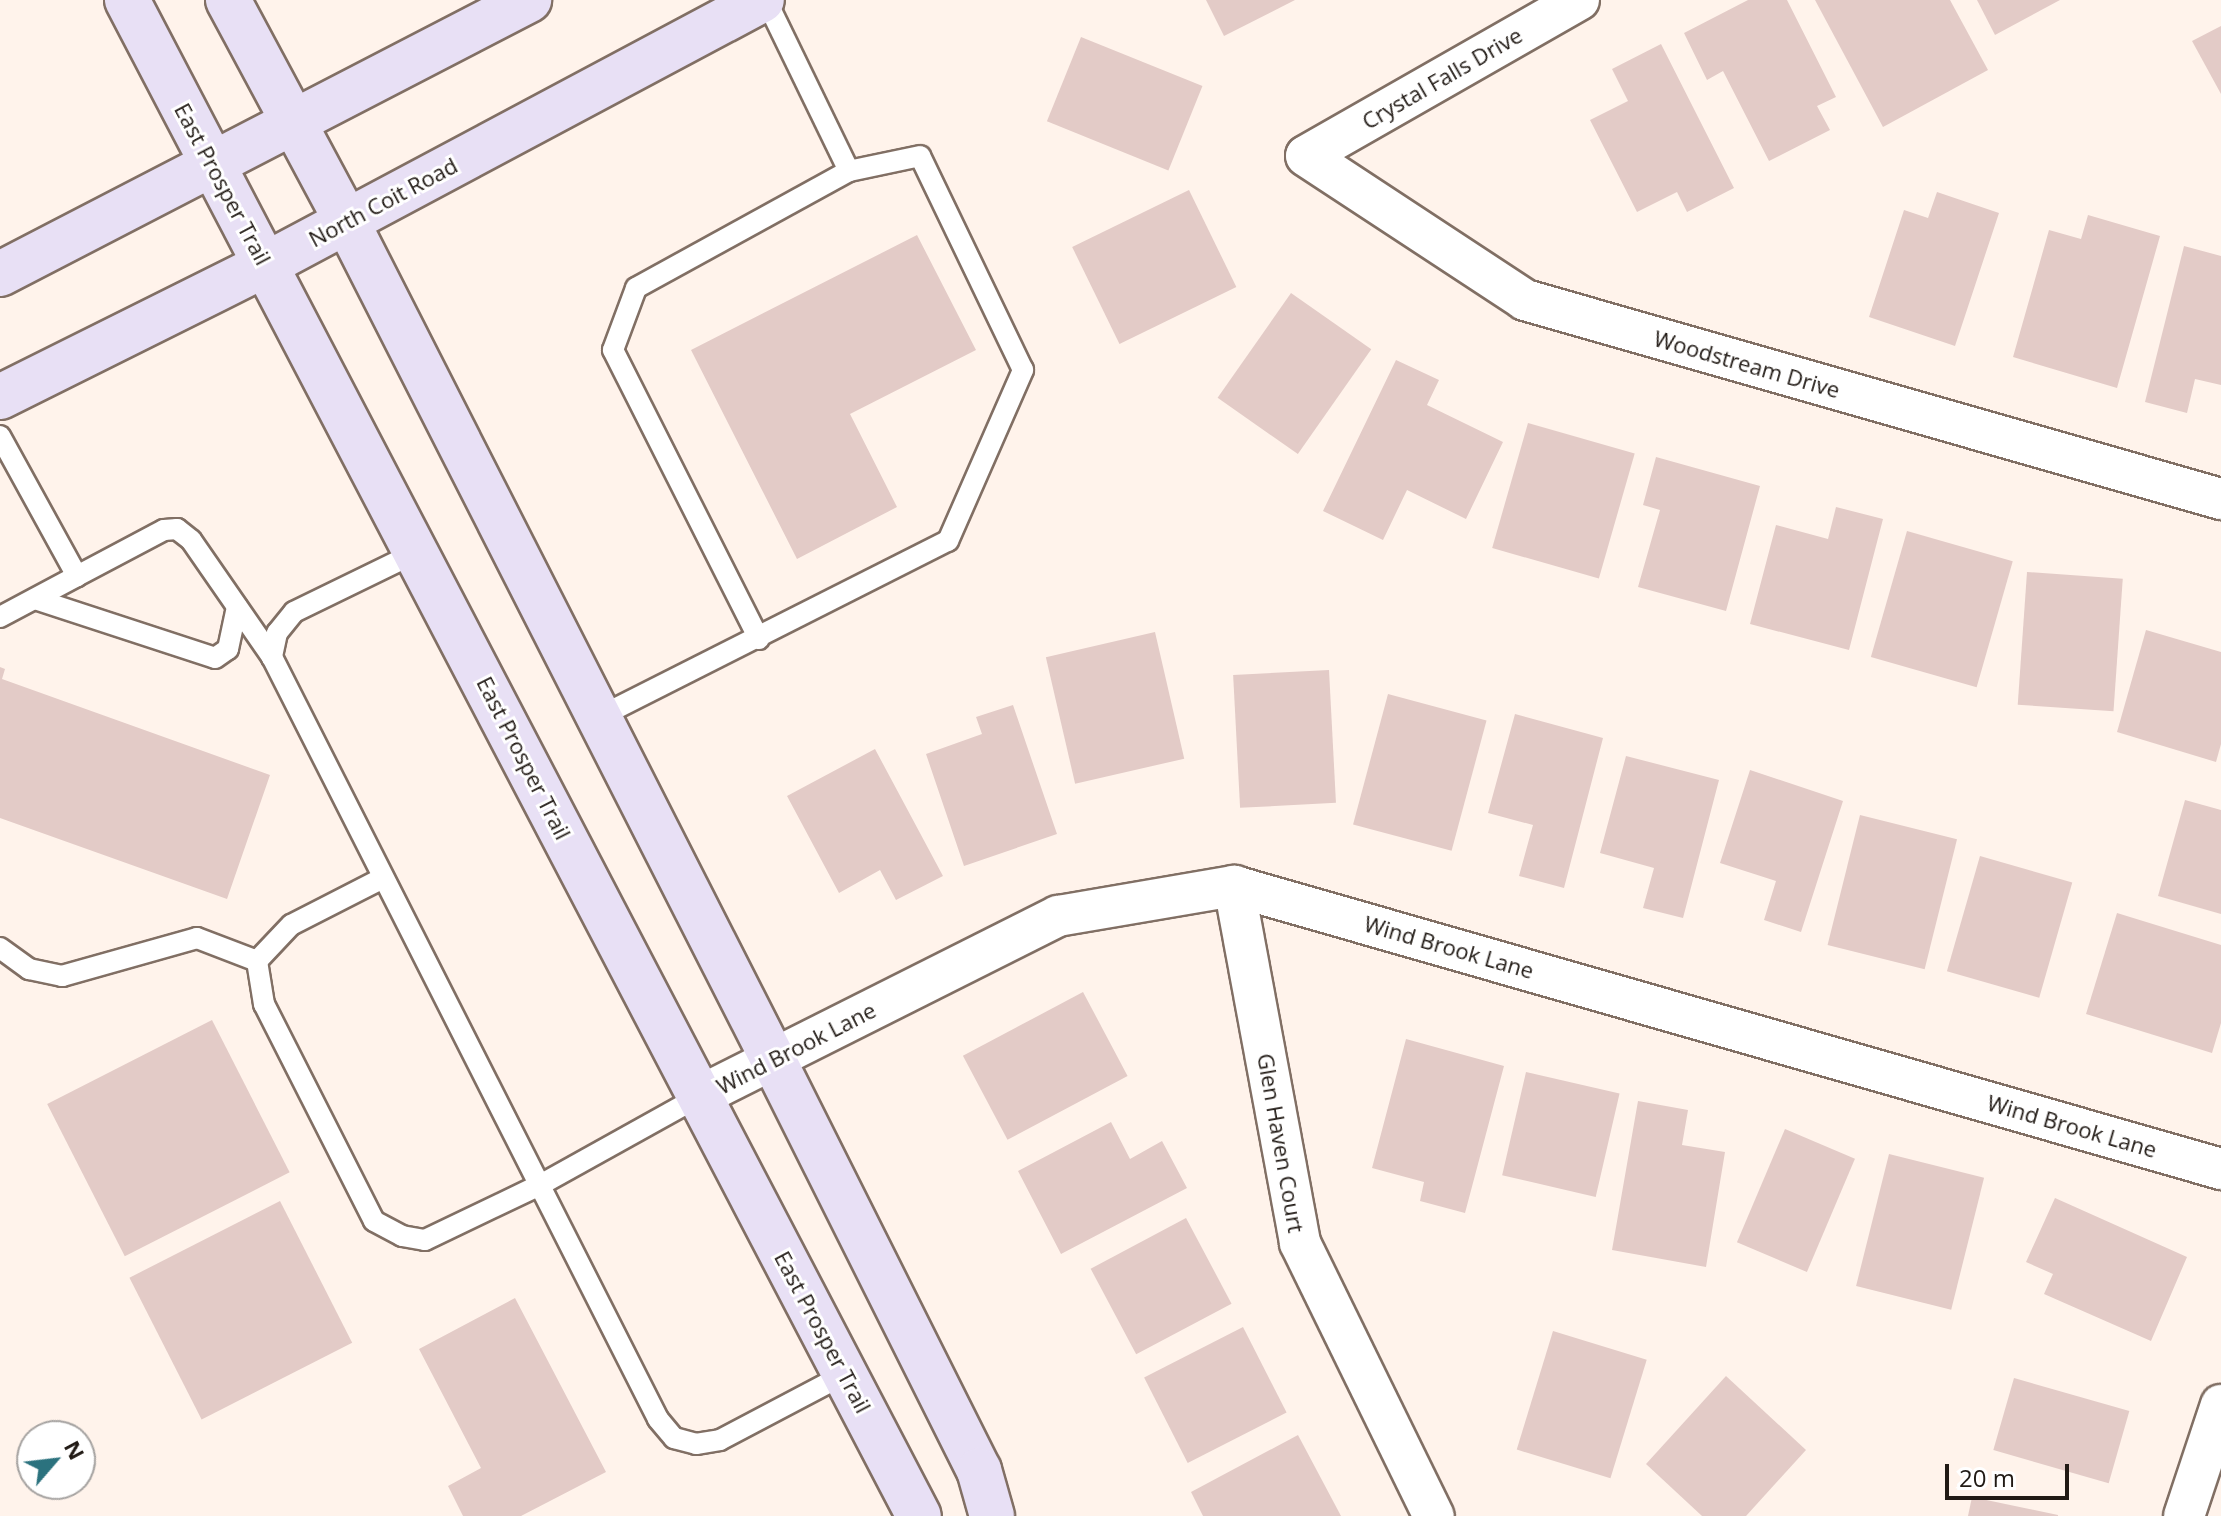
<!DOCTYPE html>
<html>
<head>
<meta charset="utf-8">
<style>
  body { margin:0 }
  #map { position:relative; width:2221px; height:1516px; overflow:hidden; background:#fff3eb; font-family:"Open Sans",sans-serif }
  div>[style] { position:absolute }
  .building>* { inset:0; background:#e3cbc7; transform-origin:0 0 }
  .roads { filter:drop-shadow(2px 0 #816f64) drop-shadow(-2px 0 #816f64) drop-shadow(0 2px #816f64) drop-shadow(0 -2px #816f64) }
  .lane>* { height:20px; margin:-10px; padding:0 10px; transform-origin:10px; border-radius:10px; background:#fff }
  .street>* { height:40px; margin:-20px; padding:0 20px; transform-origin:20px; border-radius:20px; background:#fff }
  .secondary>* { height:44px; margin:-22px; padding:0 22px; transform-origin:22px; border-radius:22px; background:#e8e0f5 }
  span { translate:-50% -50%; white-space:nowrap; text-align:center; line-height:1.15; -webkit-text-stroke:6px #fff; paint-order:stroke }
  .street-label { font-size:22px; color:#211a15 }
  .north { position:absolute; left:16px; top:1420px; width:80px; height:80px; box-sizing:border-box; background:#fff; border:2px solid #a6a3a1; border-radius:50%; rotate:62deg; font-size:22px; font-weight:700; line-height:32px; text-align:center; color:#211a15 }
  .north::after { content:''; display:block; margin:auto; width:28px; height:36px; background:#2b727e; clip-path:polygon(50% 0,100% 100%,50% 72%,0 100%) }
  .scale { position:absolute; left:1945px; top:1464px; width:124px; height:36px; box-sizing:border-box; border:4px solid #211a15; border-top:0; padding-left:10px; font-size:24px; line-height:28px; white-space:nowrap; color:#211a15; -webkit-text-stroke:6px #fff; paint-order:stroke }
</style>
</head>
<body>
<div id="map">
  <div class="building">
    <i style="clip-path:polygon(1206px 0,1295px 0,1224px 36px)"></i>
    <i style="clip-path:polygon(1748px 0,1787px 0,1836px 97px,1817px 106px,1830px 130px,1769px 161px,1723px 71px,1707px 80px,1684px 33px)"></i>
    <i style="clip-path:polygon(1815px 0,1950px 0,1988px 70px,1883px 127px)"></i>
    <i style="clip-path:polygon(1977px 0,2060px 0,1995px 35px)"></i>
    <i style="clip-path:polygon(2221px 26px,2221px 94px,2192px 41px)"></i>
    <i style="left:1081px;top:37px;width:131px;height:91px;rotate:22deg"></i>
    <i style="clip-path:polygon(1661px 44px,1734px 188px,1687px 212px,1677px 192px,1637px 212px,1590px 120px,1628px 101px,1612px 69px)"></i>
    <i style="left:1189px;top:190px;width:108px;height:130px;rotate:64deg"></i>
    <i style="clip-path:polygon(1937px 192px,1999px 213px,1955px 346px,1869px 317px,1904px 210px,1928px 218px)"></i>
    <i style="clip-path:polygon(2088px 215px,2160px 236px,2117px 388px,2013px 357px,2049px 230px,2081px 239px)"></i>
    <i style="clip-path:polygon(917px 235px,976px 350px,850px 414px,897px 507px,797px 559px,691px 350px)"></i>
    <i style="clip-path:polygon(2184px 246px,2221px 256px,2221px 385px,2195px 379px,2187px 413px,2145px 402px)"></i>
    <i style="left:1291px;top:293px;width:98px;height:128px;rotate:35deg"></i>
    <i style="clip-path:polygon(1396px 360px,1439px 380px,1427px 405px,1503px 442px,1466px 519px,1407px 490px,1383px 540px,1323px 511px)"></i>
    <i style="left:1528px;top:423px;width:111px;height:130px;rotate:16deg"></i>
    <i style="clip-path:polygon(1656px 457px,1760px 486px,1726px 611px,1638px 587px,1660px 510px,1643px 505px)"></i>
    <i style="clip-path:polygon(1836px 507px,1883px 519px,1849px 650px,1750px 624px,1776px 525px,1828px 539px)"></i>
    <i style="left:1907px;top:531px;width:110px;height:131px;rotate:16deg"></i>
    <i style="left:2027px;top:572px;width:96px;height:133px;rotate:4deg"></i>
    <i style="clip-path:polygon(2146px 630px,2221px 652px,2221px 744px,2216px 762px,2117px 732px)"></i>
    <i style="left:1155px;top:632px;width:130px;height:112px;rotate:77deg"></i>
    <i style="clip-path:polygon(0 667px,5px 669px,2px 679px,270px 775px,227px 899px,0 818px)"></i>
    <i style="left:1329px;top:670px;width:133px;height:96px;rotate:87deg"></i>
    <i style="left:1388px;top:694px;width:102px;height:135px;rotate:15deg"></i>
    <i style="clip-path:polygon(1013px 705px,1057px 834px,964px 866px,926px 754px,982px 734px,976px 717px)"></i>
    <i style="clip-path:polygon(1515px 714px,1603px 738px,1564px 888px,1519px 876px,1533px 825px,1488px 813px)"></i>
    <i style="clip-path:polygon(875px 749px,943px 876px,896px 900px,880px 870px,839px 893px,787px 796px)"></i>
    <i style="clip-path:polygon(1626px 756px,1719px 780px,1683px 918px,1643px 908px,1654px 868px,1600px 853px)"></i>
    <i style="clip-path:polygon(1750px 770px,1843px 801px,1801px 932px,1764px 920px,1776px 881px,1720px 863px)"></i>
    <i style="clip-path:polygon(2185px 800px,2221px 810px,2221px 914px,2158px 896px)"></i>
    <i style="left:1860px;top:815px;width:100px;height:134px;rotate:14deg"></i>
    <i style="left:1980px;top:856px;width:96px;height:120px;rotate:16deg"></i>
    <i style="clip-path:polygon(2117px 913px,2221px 945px,2221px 1023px,2212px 1053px,2086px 1014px)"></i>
    <i style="left:1083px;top:992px;width:95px;height:136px;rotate:62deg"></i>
    <i style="left:212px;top:1020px;width:171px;height:185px;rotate:63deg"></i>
    <i style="clip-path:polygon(1406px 1039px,1504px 1066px,1465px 1213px,1420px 1201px,1424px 1182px,1372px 1168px)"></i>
    <i style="left:1526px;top:1072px;width:96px;height:106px;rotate:13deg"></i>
    <i style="clip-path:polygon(1638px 1101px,1688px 1110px,1682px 1145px,1725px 1152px,1706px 1267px,1612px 1250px)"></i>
    <i style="clip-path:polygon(1111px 1122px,1130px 1159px,1162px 1141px,1187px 1188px,1061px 1254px,1018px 1171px)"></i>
    <i style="left:1785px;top:1129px;width:76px;height:123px;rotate:23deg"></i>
    <i style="left:1889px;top:1154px;width:98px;height:136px;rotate:14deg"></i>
    <i style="clip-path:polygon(2055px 1198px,2187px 1257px,2151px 1341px,2044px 1294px,2053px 1274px,2026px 1262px)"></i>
    <i style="left:280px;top:1201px;width:159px;height:169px;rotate:63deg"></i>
    <i style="left:1186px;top:1218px;width:97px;height:108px;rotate:62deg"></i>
    <i style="clip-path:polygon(515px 1298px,606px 1472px,521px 1516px,463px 1516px,448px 1486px,481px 1468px,419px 1349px)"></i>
    <i style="left:1243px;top:1327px;width:96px;height:111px;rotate:63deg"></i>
    <i style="left:1553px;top:1331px;width:98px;height:124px;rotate:17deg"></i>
    <i style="clip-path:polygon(1726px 1376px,1806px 1450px,1746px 1516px,1702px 1516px,1646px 1464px)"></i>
    <i style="left:2014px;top:1378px;width:120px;height:75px;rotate:16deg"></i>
    <i style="clip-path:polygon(1298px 1435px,1341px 1516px,1203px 1516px,1191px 1492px)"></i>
    <i style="clip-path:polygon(1972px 1497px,2058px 1515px,2058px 1516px,1968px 1516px)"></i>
  </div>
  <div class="roads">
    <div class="lane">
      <i style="left:0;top:436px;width:160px;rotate:61.2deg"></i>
      <i style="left:77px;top:576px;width:98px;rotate:-27.9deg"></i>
      <i style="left:164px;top:530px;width:13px;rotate:-4deg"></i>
      <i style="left:177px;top:529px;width:18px;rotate:38deg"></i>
      <i style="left:191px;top:540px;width:142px;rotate:55.3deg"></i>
      <i style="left:417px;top:552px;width:137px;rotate:154deg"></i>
      <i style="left:294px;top:612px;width:27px;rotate:129deg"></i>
      <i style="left:277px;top:633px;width:25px;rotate:102deg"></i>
      <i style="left:272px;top:657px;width:854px;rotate:63.13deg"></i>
      <i style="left:658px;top:1419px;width:25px;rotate:50deg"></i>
      <i style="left:674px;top:1438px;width:23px;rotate:15deg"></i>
      <i style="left:696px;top:1444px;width:24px;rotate:-9deg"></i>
      <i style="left:720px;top:1440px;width:141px;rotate:-27.8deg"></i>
      <i style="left:35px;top:599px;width:189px;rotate:18.1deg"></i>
      <i style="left:215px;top:658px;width:16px;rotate:-35deg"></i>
      <i style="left:228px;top:649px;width:43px;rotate:-77.9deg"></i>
      <i style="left:0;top:617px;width:87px;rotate:-28deg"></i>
      <i style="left:759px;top:639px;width:324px;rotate:-116.8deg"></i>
      <i style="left:613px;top:350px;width:66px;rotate:-69.6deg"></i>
      <i style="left:636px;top:288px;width:243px;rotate:-28.8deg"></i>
      <i style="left:599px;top:717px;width:391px;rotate:-26.8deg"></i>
      <i style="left:948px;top:541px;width:187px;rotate:-66.3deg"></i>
      <i style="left:1023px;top:370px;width:237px;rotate:-115.7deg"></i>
      <i style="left:920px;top:156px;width:73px;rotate:168.1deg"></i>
      <i style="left:849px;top:171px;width:190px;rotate:-115.9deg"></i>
      <i style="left:383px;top:878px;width:103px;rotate:152.9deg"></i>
      <i style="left:291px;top:925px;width:50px;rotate:133.4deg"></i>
      <i style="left:257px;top:961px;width:44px;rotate:80.8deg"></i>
      <i style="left:264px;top:1004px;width:243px;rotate:63.1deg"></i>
      <i style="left:374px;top:1221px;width:32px;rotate:28deg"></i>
      <i style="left:402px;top:1236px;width:23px;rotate:10deg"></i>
      <i style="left:425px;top:1240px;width:127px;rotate:-25.6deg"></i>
      <i style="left:540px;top:1185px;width:183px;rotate:-29.1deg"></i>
      <i style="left:0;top:948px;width:36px;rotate:36deg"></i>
      <i style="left:29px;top:969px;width:34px;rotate:12deg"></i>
      <i style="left:62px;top:976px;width:140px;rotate:-15.7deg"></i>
      <i style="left:197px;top:938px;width:64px;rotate:21deg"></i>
    </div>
    <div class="street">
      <i style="left:1579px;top:0;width:314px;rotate:150.3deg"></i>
      <i style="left:1306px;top:156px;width:262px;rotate:33.3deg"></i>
      <i style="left:1525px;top:300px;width:724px;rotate:15.96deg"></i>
      <i style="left:1234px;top:886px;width:363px;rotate:79.5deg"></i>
      <i style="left:1300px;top:1243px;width:304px;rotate:63.9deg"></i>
      <i style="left:700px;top:1096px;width:401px;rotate:-26.7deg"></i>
      <i style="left:1058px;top:916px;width:179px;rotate:-9.7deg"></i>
      <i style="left:1234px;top:886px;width:1027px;rotate:16deg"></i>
      <i style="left:2184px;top:1516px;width:117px;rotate:-71.6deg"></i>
    </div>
    <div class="secondary">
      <i style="left:127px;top:0;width:1710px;rotate:62.42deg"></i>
      <i style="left:228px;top:0;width:250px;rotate:61.8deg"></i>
      <i style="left:346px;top:220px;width:941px;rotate:63.03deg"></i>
      <i style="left:773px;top:1059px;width:460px;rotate:63.4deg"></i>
      <i style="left:979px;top:1470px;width:48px;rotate:74.2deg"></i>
      <i style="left:0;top:274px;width:596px;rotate:-27.38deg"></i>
      <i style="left:0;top:397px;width:296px;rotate:-26.5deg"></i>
      <i style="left:265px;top:265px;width:563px;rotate:-28.07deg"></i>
    </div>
  </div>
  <div class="street-label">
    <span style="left:1442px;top:78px;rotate:-30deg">Crystal Falls Drive</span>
    <span style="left:223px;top:184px;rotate:62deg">East Prosper Trail</span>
    <span style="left:383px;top:202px;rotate:-28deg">North Coit Road</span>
    <span style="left:1747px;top:364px;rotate:16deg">Woodstream Drive</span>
    <span style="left:524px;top:758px;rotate:63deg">East Prosper Trail</span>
    <span style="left:1449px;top:947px;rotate:16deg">Wind Brook Lane</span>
    <span style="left:796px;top:1048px;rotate:-27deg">Wind Brook Lane</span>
    <span style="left:2072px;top:1126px;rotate:16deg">Wind Brook Lane</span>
    <span style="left:1281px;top:1143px;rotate:80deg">Glen Haven Court</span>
    <span style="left:823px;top:1332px;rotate:62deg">East Prosper Trail</span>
  </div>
  <div class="north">N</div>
  <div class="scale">20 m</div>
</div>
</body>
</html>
